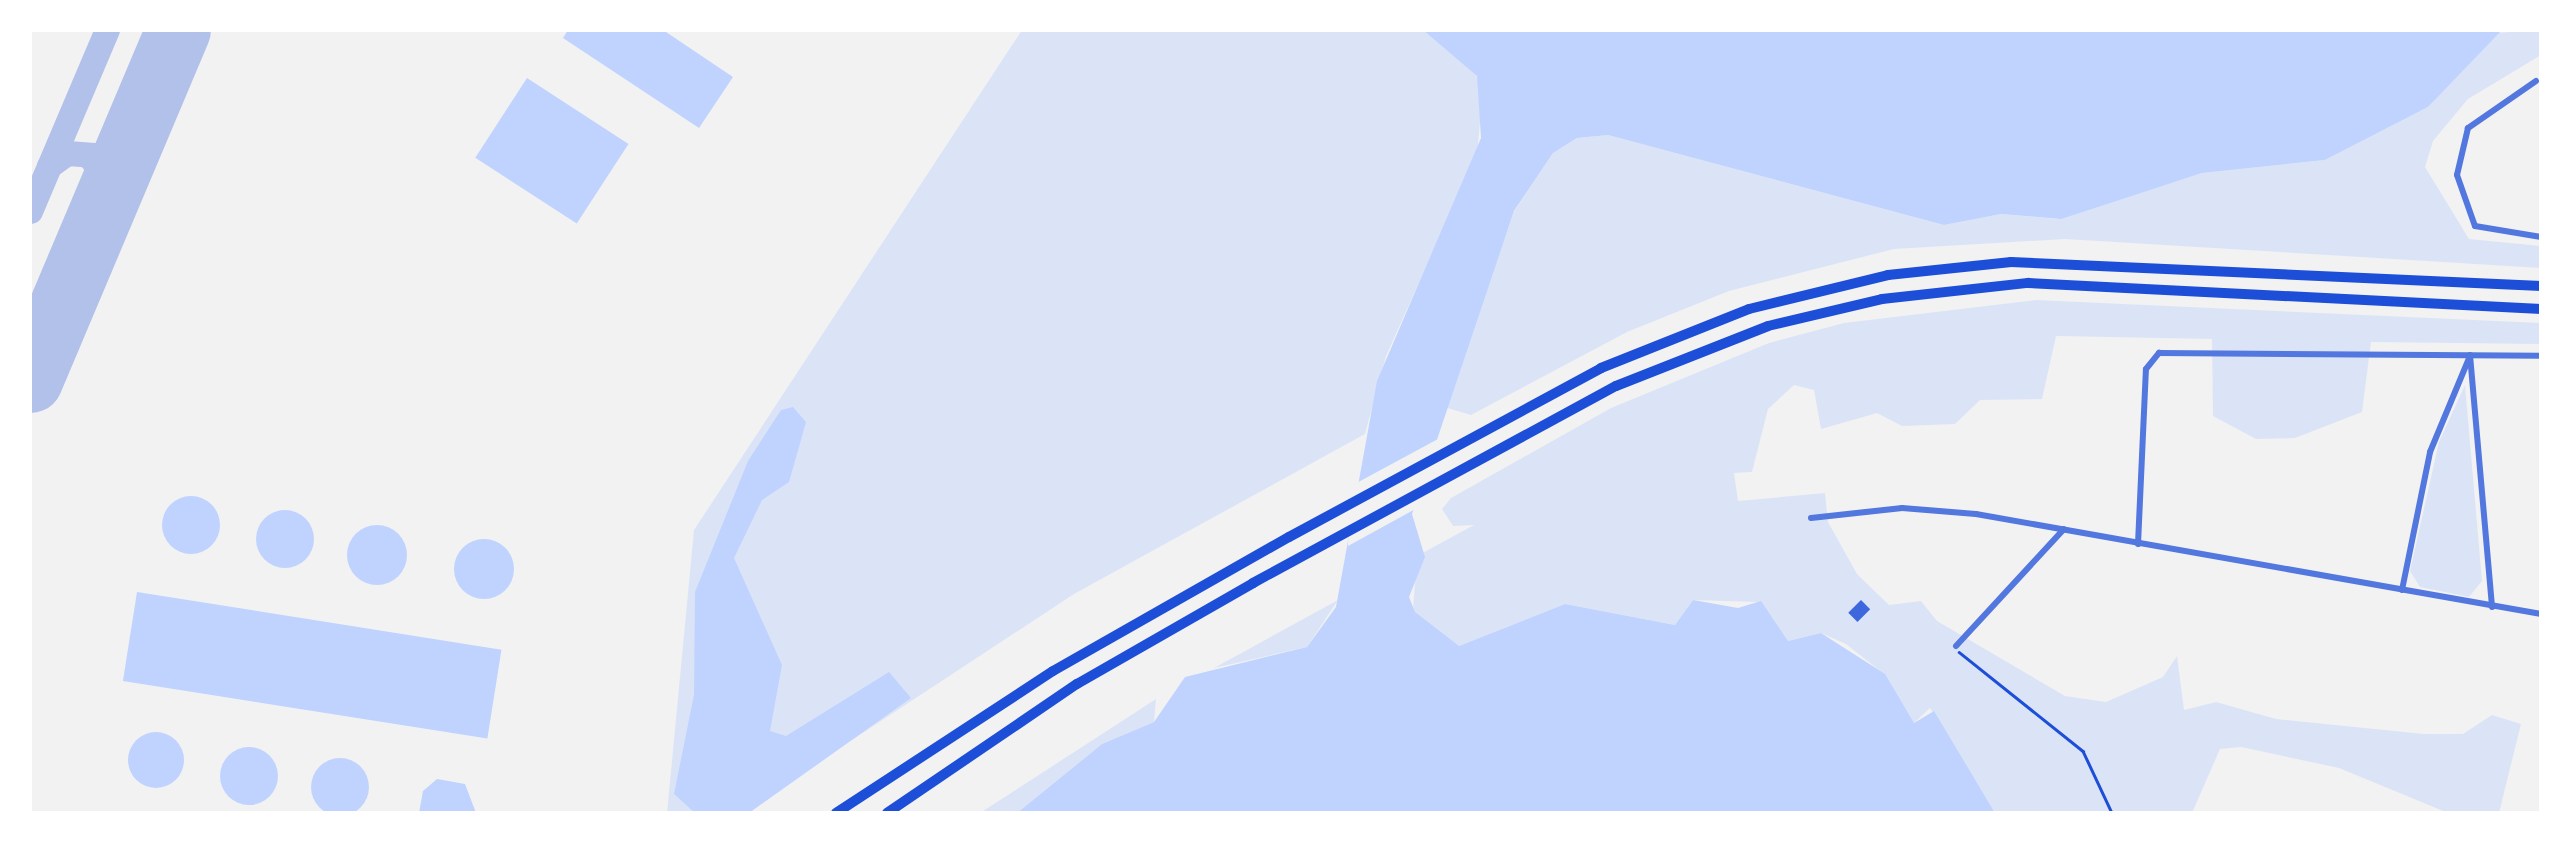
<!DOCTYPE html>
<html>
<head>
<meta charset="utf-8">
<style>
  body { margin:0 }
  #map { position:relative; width:2571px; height:843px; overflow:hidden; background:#f2f2f2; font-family:"PT Sans",sans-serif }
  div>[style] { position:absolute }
  .green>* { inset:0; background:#dbe4f7 }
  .water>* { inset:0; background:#bfd3fe; transform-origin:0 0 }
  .round { border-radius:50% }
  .pier>* { inset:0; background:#f2f2f2 }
  .taxiway>* { height:25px; margin:-12.5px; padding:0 12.5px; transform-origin:12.5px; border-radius:12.5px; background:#b2c1ea }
  .runway>* { height:65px; margin:-32.5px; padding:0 32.5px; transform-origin:32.5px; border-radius:32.5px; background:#b2c1ea }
  .building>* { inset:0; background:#3d67dc; transform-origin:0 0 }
  .path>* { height:2.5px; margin:-1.25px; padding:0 1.25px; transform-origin:1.25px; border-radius:1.25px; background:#1d4ed8 }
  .minor>* { height:6px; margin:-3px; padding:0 3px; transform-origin:3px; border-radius:3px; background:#5277de }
  .motorway>* { height:10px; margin:-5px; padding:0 5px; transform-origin:5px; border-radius:5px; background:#1d4ed8 }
  span { translate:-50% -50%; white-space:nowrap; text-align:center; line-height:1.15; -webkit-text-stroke:10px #fff; paint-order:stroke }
  .frame { position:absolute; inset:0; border:32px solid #fff; pointer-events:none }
</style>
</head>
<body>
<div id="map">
  <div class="green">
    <i style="clip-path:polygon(1022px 30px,1423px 30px,1475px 73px,1483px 91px,1477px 154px,1386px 356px,1365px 434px,1074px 594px,741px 813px,667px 813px,694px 530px)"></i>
    <i style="clip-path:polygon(2541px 30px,2541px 55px,2468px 99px,2433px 141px,2425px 167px,2469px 239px,2541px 246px,2541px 268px,2065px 239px,1894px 249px,1729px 291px,1627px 332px,1471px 415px,1444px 407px,1514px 212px,1553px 153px,1577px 138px,1608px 135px,1944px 225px,2001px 214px,2058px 219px,2202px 173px,2325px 160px,2428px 107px,2495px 33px)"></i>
    <i style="clip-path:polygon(2036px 300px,2541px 323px,2541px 344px,2371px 342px,2362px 412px,2295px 438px,2256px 439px,2213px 416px,2212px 339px,2056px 336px,2042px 399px,1980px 400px,1955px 424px,1902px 426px,1877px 413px,1821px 429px,1814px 390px,1794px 385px,1768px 409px,1752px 472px,1734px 473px,1738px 501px,1825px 493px,1828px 522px,1857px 574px,1889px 605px,1921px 601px,1937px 621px,2065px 696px,2106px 702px,2163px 677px,2177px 656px,2184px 710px,2216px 702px,2276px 719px,2424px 734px,2463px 734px,2492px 715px,2521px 724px,2499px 813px,2448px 813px,2339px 768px,2241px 747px,2220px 749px,2192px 813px,1995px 813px,1930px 708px,1914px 723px,1879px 670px,1846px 644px,1821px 633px,1788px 641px,1757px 602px,1693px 600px,1675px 625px,1565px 604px,1459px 646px,1439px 639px,1413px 610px,1417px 556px,1474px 525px,1453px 526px,1442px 509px,1451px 498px,1611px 408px,1769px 343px,1844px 323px)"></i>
    <i style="clip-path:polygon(2465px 385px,2482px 581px,2469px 597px,2420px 587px,2410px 571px,2439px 442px)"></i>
    <i style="clip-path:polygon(1338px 600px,1307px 647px,1214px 668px)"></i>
    <i style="clip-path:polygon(1156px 699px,1154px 722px,1102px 744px,1017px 813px,980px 813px)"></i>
  </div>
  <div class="water">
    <i style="clip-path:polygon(568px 30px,663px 30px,733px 77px,699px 128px,563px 38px)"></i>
    <i style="clip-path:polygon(1423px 30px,2502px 30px,2428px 107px,2325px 160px,2202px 173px,2061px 219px,2001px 214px,1944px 225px,1608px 135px,1577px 138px,1553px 153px,1514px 211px,1412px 514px,1425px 557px,1409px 597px,1415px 612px,1459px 646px,1565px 604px,1675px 625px,1693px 600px,1738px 608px,1761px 601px,1788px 641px,1821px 633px,1885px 674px,1914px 723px,1934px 711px,1995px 813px,1017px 813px,1102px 744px,1154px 722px,1185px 677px,1307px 647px,1336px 607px,1377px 381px,1481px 138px,1477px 76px)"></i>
    <i style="left:527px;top:78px;width:121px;height:95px;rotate:33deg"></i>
    <i style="clip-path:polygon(793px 407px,806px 422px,789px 482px,762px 500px,734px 558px,782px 665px,770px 731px,786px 736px,889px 672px,911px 698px,749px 813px,695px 813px,674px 794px,694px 695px,695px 592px,748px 461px,781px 410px)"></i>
    <i class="round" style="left:162px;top:496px;width:58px;height:58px"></i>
    <i class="round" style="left:256px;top:510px;width:58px;height:58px"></i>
    <i class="round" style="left:347px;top:525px;width:60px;height:60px"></i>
    <i class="round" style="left:454px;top:539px;width:60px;height:60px"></i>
    <i style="left:137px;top:592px;width:369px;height:90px;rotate:9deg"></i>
    <i class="round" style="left:128px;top:732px;width:56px;height:56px"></i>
    <i class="round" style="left:220px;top:747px;width:58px;height:58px"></i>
    <i class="round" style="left:311px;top:758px;width:58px;height:58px"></i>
    <i style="clip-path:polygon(437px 779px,465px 784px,476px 813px,419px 813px,423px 791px)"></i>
  </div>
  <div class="pier">
    <i style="clip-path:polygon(1438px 439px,1419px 507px,1348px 546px,1351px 486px)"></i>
  </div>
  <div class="taxiway">
    <i style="left:89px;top:156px;width:22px;rotate:51deg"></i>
    <i style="left:103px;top:173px;width:29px;rotate:84deg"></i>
    <i style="left:49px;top:166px;width:22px;rotate:-36deg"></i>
    <i style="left:67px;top:153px;width:41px;rotate:4.2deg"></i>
    <i style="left:108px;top:156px;width:29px;rotate:-35deg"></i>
    <i style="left:30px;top:211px;width:197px;rotate:-67deg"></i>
  </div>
  <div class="runway">
    <i style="left:30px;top:380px;width:380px;rotate:-67.1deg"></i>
  </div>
  <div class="building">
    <i style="left:1861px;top:600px;width:13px;height:18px;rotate:45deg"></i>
  </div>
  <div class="path">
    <i style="left:1959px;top:652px;width:159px;rotate:38.6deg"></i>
    <i style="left:2083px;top:751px;width:68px;rotate:64.9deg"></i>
  </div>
  <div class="minor">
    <i style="left:2536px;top:81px;width:83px;rotate:145.3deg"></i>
    <i style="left:2468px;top:128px;width:48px;rotate:103.2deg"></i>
    <i style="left:2457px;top:175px;width:54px;rotate:70.6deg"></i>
    <i style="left:2475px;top:226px;width:67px;rotate:9.5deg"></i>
    <i style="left:2470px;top:355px;width:253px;rotate:85deg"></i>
    <i style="left:1811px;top:518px;width:92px;rotate:-6.3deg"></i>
    <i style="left:1902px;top:508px;width:74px;rotate:4.6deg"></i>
    <i style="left:1976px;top:514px;width:574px;rotate:10.04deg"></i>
    <i style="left:2138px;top:544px;width:175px;rotate:-87.4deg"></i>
    <i style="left:2146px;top:369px;width:21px;rotate:-51deg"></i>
    <i style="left:2159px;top:353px;width:382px;rotate:0.4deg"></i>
    <i style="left:2402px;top:590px;width:141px;rotate:-78.5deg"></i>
    <i style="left:2430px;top:452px;width:104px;rotate:-67.4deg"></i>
    <i style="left:1956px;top:646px;width:159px;rotate:-47.3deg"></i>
  </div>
  <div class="motorway">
    <i style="left:836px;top:813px;width:259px;rotate:-33.2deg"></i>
    <i style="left:1053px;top:671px;width:271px;rotate:-29.6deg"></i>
    <i style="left:1289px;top:537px;width:355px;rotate:-28.4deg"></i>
    <i style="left:1601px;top:368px;width:159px;rotate:-21.7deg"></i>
    <i style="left:1749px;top:309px;width:143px;rotate:-13.7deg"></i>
    <i style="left:1888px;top:275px;width:124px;rotate:-6deg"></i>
    <i style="left:2011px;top:262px;width:531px;rotate:2.59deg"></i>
    <i style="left:887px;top:813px;width:230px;rotate:-34.2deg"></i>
    <i style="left:1077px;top:684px;width:203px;rotate:-29.8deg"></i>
    <i style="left:1253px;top:583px;width:413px;rotate:-28.5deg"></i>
    <i style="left:1616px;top:386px;width:163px;rotate:-21.5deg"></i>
    <i style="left:1768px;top:326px;width:117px;rotate:-13.3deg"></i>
    <i style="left:1882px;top:299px;width:147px;rotate:-6.3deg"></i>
    <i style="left:2028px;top:283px;width:514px;rotate:2.9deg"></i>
  </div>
  <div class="frame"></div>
</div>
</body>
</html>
